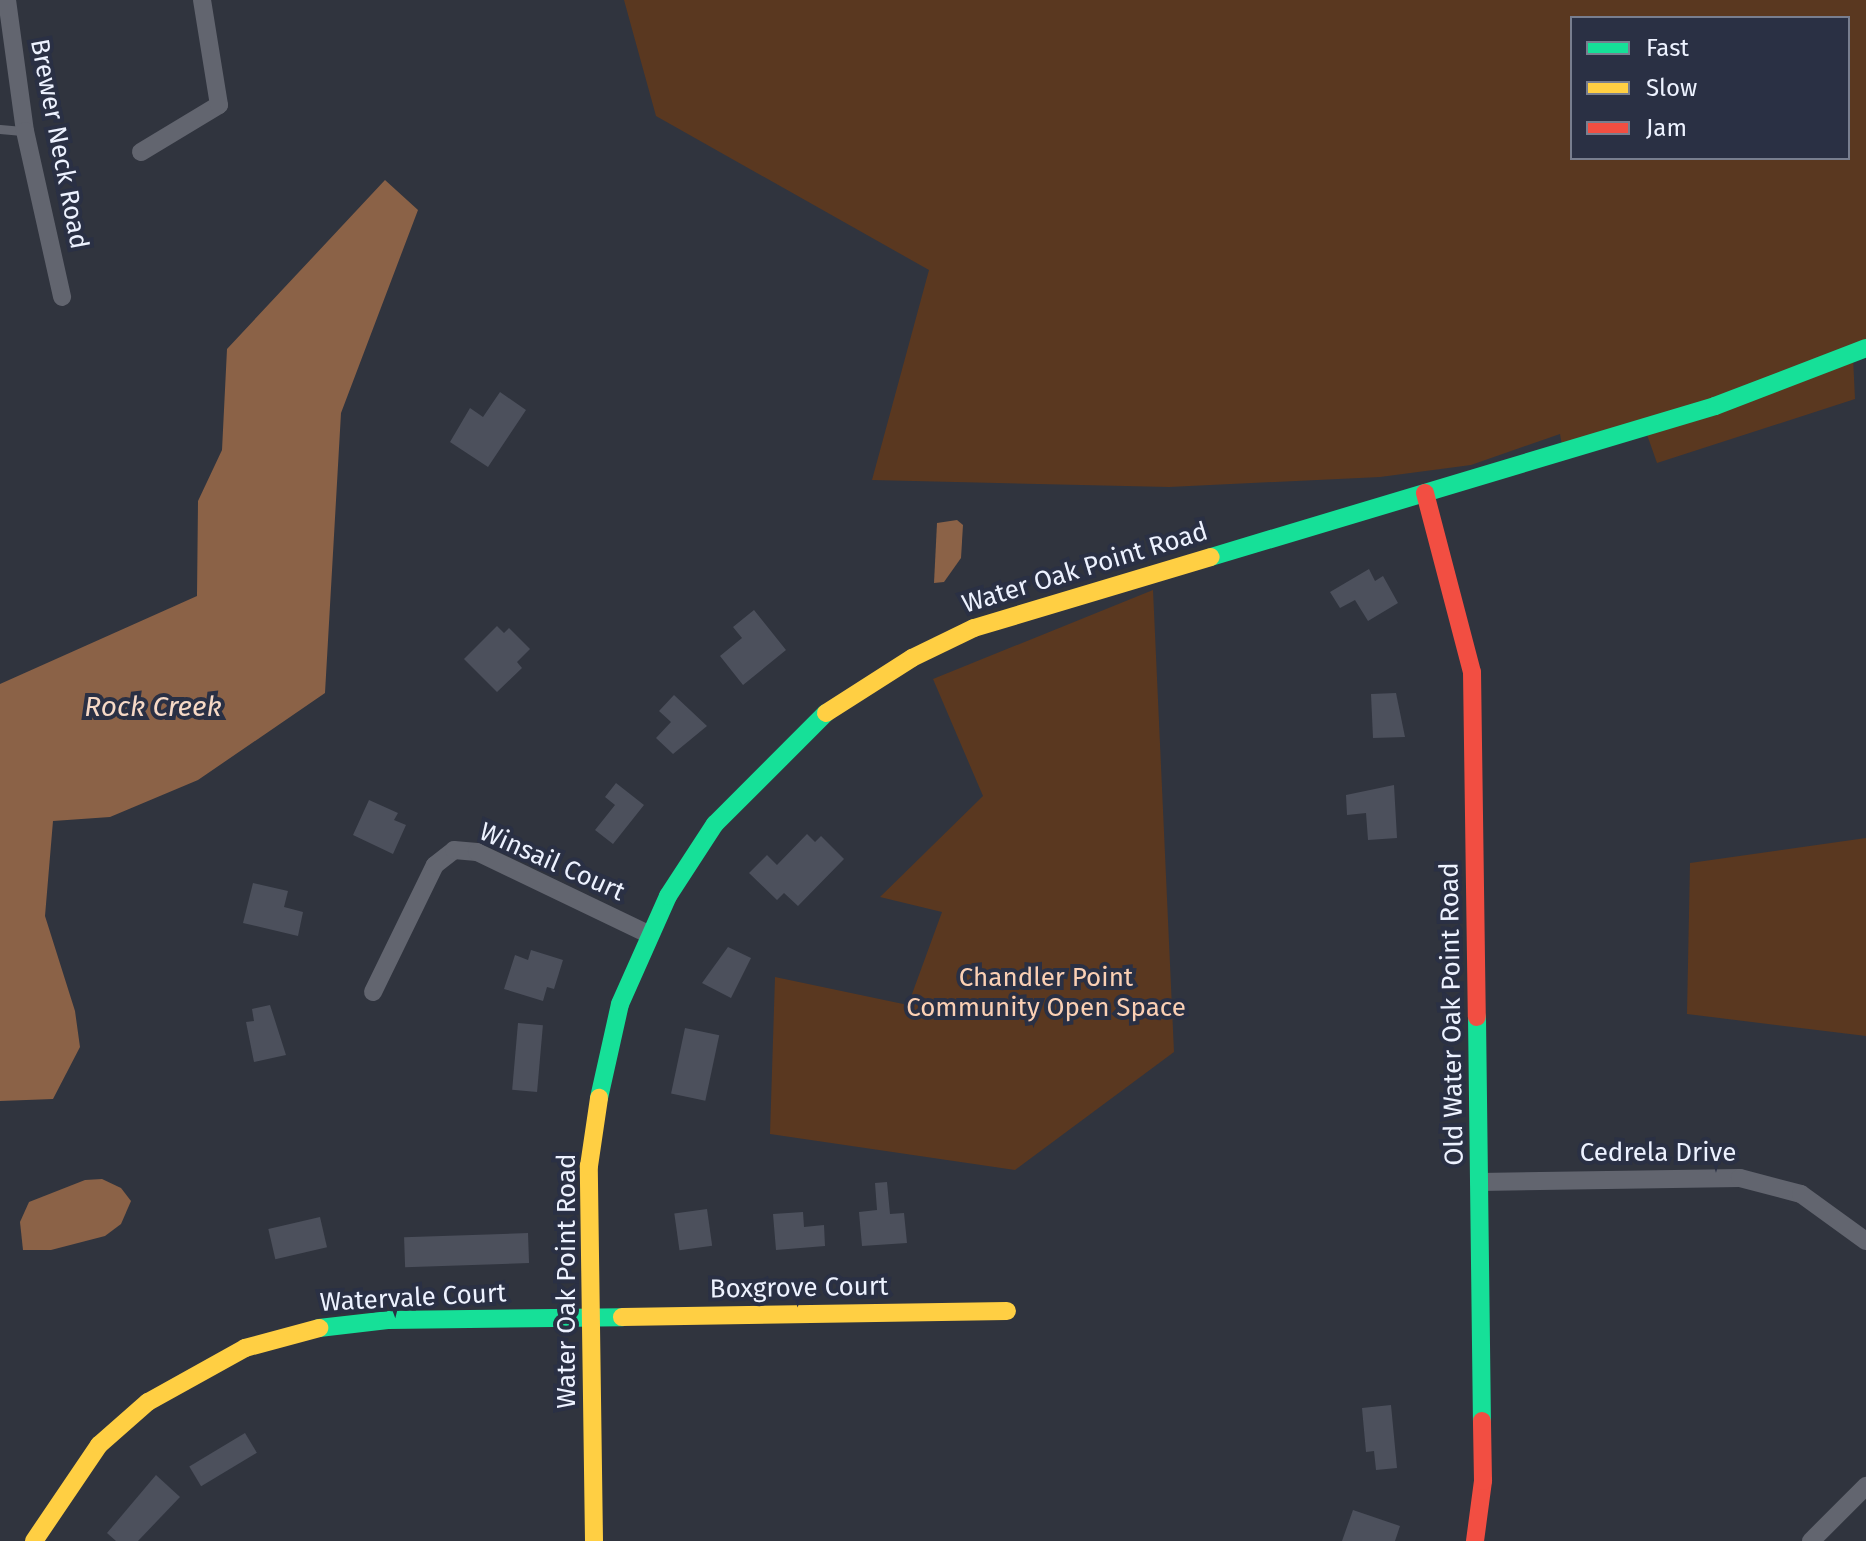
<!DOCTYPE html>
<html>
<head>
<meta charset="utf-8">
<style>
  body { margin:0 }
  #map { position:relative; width:1866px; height:1541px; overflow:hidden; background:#30343e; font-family:"Fira Sans",sans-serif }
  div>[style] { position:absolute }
  .green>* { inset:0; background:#5a3820 }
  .water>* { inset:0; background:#8b6247 }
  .building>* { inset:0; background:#4c505c; transform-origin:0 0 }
  .lane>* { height:9px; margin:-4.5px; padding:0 4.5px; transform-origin:4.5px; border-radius:4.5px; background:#62656f }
  .street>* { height:18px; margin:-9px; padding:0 9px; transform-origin:9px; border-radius:9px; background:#62656f }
  .fast>* { height:18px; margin:-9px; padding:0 9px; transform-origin:9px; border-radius:9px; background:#16e098 }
  .slow>* { height:18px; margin:-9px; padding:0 9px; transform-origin:9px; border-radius:9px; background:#ffcf43 }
  .jam>* { height:18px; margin:-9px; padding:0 9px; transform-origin:9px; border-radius:9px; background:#f24e42 }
  span { translate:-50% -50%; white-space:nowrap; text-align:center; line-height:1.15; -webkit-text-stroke:8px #2a3044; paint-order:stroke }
  .street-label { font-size:26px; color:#edf2ff }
  .park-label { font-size:26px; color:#fbd0b4 }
  .water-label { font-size:28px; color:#f6d9c6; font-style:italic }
  .legend { position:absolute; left:1570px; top:16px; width:280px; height:144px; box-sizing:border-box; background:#2a3044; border:2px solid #787e8f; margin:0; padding:10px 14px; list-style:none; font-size:24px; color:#edf2ff }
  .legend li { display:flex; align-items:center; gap:16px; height:40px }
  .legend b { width:40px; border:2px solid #787e8f }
</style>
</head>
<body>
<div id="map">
  <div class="green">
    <i style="clip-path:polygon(evenodd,624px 0,1866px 0,1866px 352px,1853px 357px,1855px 399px,1657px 463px,1645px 429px,1563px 451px,1560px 434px,1471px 465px,1380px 477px,1169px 487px,872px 480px,929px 270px,656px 116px,624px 0,1572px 18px,1848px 18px,1848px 158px,1572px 158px,1572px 18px)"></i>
    <i style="clip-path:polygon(1153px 590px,1174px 1052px,1015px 1170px,770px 1134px,775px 977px,908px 1005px,942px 912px,880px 897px,983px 796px,933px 679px)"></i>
    <i style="clip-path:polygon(1866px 838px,1866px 1036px,1687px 1014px,1690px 863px)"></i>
  </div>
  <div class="water">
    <i style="clip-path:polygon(385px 180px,418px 210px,341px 413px,325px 693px,198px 780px,110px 817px,53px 821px,45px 916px,75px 1011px,80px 1047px,53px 1099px,0 1101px,0 684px,197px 596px,198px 501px,222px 450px,227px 349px)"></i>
    <i style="clip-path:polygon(957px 520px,963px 525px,961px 558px,944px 582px,934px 583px,937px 523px)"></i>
    <i style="clip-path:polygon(102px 1179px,121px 1188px,131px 1201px,121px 1224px,105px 1236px,51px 1250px,23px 1250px,20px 1222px,29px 1202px,85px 1180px)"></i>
  </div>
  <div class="building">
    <i style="clip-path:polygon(500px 392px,526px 410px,488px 467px,450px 442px,470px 408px,483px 417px)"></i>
    <i style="clip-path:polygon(1369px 569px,1375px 581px,1383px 576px,1398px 603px,1368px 621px,1355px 600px,1340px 608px,1330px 592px)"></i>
    <i style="clip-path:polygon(754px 610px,786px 650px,743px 685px,720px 656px,742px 638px,733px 627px)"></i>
    <i style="clip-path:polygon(497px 626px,504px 633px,509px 628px,530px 649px,517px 662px,522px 668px,497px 692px,464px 659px)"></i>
    <i style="clip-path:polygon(1396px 693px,1405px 737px,1373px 738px,1371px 694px)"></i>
    <i style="clip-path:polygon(674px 695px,707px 726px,673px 754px,656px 738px,671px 722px,659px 711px)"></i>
    <i style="clip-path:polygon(616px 783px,644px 805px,613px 844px,595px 830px,615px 805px,605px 797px)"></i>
    <i style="clip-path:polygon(1394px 785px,1397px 838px,1368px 840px,1366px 813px,1347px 815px,1346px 795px)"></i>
    <i style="clip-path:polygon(369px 800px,398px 813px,394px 820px,406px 825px,393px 854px,353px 835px)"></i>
    <i style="clip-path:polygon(807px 834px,815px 842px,821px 836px,844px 859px,798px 906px,784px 893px,777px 900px,749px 873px,767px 855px,777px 865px)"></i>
    <i style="clip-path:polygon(253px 883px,288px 891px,284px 907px,303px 912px,298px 936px,243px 923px)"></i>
    <i style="clip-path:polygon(728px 947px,751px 958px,731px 998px,702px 983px)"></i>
    <i style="clip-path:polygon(531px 950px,563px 960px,554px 989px,547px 987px,543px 1001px,504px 989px,515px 955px,528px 960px)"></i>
    <i style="clip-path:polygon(270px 1005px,286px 1055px,254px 1062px,246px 1022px,254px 1021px,252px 1009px)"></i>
    <i style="left:518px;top:1023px;width:25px;height:67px;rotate:5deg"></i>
    <i style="left:685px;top:1028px;width:35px;height:67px;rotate:12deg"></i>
    <i style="clip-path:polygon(887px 1182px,890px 1214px,904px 1213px,907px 1243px,862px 1246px,859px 1212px,877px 1210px,875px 1183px)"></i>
    <i style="left:707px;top:1209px;width:37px;height:33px;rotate:82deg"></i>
    <i style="clip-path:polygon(803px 1212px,804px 1227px,824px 1225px,825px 1246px,776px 1250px,773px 1214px)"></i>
    <i style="left:320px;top:1217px;width:31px;height:53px;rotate:77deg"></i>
    <i style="left:528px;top:1233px;width:30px;height:124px;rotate:88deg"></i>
    <i style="clip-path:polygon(1391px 1405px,1397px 1468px,1376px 1470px,1374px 1451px,1366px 1452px,1362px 1408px)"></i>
    <i style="left:245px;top:1433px;width:23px;height:65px;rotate:59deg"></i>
    <i style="clip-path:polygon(156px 1475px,180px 1497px,138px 1541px,116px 1541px,107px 1533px)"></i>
    <i style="clip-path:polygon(1353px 1510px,1400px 1526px,1395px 1541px,1342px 1541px)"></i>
  </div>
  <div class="lane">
    <i style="left:0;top:129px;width:25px;rotate:5deg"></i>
  </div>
  <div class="street">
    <i style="left:7px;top:0;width:132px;rotate:82.2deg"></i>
    <i style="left:25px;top:131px;width:170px;rotate:77.4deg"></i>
    <i style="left:141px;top:152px;width:91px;rotate:-31.1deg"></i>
    <i style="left:219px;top:105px;width:106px;rotate:-99.2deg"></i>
    <i style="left:373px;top:992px;width:141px;rotate:-64deg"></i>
    <i style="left:435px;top:865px;width:24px;rotate:-38deg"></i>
    <i style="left:454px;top:850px;width:23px;rotate:5deg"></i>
    <i style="left:477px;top:852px;width:190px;rotate:25.6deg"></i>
    <i style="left:1479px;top:1182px;width:261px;rotate:-0.9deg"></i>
    <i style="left:1740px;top:1178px;width:63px;rotate:14.7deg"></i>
    <i style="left:1801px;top:1194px;width:80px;rotate:35.9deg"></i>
    <i style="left:1811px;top:1541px;width:78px;rotate:-45deg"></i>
  </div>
  <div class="fast">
    <i style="left:1211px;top:557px;width:526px;rotate:-16.68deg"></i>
    <i style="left:1715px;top:406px;width:162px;rotate:-21deg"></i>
    <i style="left:1477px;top:1017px;width:404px;rotate:89.3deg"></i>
    <i style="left:599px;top:1098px;width:96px;rotate:-77.4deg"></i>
    <i style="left:620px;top:1004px;width:118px;rotate:-66deg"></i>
    <i style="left:668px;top:896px;width:86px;rotate:-56.9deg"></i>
    <i style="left:715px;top:824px;width:157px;rotate:-45deg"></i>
    <i style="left:319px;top:1328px;width:69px;rotate:-6.6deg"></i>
    <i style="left:388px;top:1320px;width:234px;rotate:-0.7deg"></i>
  </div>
  <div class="slow">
    <i style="left:826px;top:713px;width:102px;rotate:-32.6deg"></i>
    <i style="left:912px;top:658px;width:69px;rotate:-25.8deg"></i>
    <i style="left:974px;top:628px;width:247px;rotate:-16.7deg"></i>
    <i style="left:622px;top:1317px;width:385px;rotate:-0.9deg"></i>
    <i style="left:34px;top:1541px;width:116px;rotate:-55.9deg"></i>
    <i style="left:99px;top:1445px;width:65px;rotate:-41.3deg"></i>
    <i style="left:148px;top:1402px;width:111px;rotate:-29.1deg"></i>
    <i style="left:245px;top:1348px;width:77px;rotate:-15.1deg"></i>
    <i style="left:594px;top:1541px;width:375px;rotate:-90.8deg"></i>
    <i style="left:589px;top:1166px;width:69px;rotate:-81.6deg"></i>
  </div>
  <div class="jam">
    <i style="left:1425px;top:493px;width:185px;rotate:75.3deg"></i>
    <i style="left:1472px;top:672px;width:345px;rotate:89.2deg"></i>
    <i style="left:1475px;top:1541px;width:61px;rotate:-82.4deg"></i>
    <i style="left:1483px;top:1481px;width:60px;rotate:-91deg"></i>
  </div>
  <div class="street-label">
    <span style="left:59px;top:144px;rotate:79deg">Brewer Neck Road</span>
    <span style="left:1085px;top:568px;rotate:-17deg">Water Oak Point Road</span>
    <span style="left:552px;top:862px;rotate:24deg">Winsail Court</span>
    <span style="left:1452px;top:1014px;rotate:-91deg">Old Water Oak Point Road</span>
    <span style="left:1658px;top:1153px">Cedrela Drive</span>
    <span style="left:567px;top:1281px;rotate:-90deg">Water Oak Point Road</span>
    <span style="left:799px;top:1288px;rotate:-1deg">Boxgrove Court</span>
    <span style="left:413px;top:1298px;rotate:-3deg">Watervale Court</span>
  </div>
  <div class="park-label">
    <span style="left:1046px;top:993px">Chandler Point<br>Community Open Space</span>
  </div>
  <div class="water-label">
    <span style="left:153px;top:707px">Rock Creek</span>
  </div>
  <ul class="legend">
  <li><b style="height:10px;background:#16e098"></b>Fast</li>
  <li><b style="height:10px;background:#ffcf43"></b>Slow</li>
  <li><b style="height:10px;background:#f24e42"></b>Jam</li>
  </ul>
</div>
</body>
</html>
